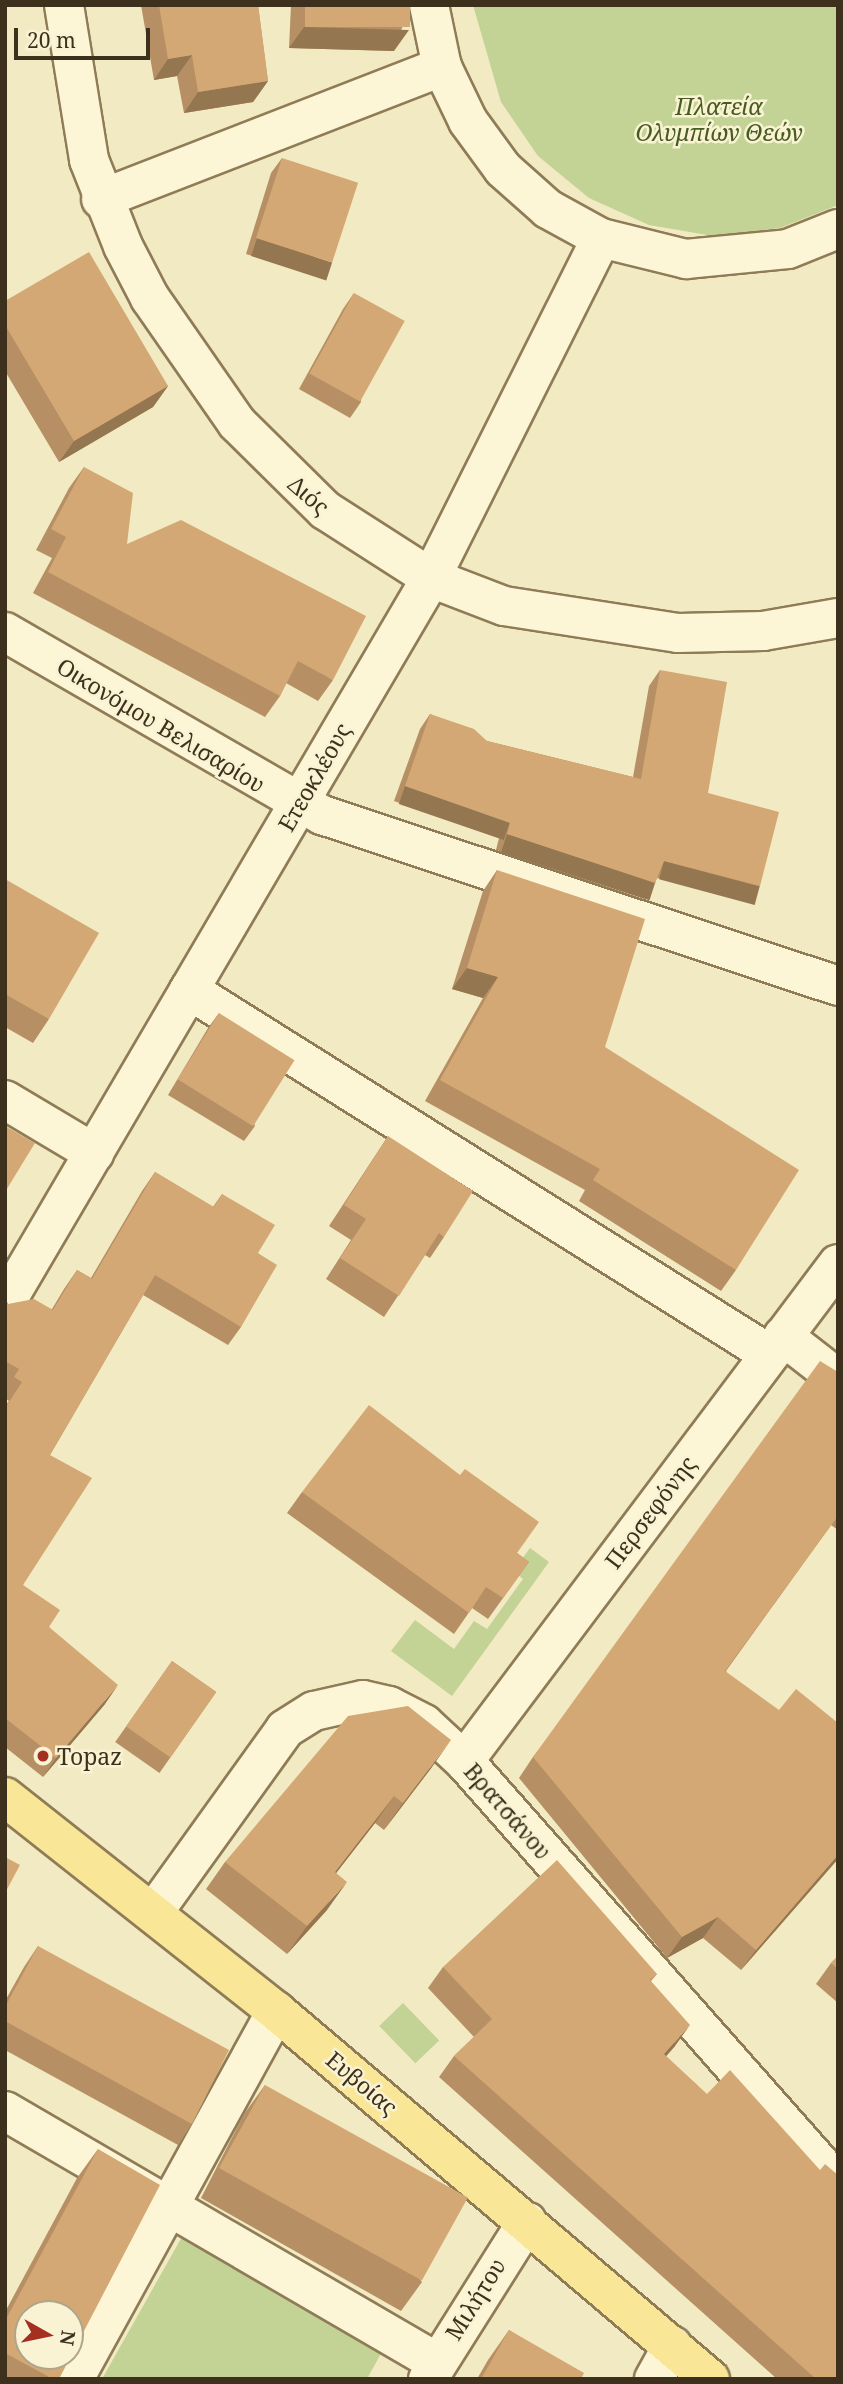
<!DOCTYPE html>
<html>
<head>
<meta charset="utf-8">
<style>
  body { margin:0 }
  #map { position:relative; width:843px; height:2384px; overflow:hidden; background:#f2eac2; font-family:"Noto Serif",serif }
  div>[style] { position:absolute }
  .green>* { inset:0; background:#c3d295; transform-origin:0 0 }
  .roads { filter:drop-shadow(2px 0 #8f7c57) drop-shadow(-2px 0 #8f7c57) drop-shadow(0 2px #8f7c57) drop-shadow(0 -2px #8f7c57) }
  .minor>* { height:38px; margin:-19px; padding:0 19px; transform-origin:19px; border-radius:19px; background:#fcf6d7 }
  .major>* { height:38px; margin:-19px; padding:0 19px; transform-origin:19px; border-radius:19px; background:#f9e797 }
  .wall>* { inset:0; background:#b69064; transform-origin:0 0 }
  .shaded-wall>* { inset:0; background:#947651; transform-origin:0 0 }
  .building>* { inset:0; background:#d4a874; transform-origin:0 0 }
  .dots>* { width:19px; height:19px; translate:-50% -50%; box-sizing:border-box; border:4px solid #f9f3d3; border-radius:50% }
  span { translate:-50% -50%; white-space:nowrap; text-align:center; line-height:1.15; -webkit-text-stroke:5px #f9f3d3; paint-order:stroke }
  .park-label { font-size:23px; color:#465c21; font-style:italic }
  .street-label { font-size:23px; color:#3d301d }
  .poi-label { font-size:23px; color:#3d301d }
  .left { translate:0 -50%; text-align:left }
  .frame { position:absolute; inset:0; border:7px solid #3d301d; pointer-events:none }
  .north { position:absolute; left:14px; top:2300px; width:70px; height:70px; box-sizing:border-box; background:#f9f3d3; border:2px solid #aea58a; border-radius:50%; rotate:99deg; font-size:19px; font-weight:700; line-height:28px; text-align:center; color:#3d301d }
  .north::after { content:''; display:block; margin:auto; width:24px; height:32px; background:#a43021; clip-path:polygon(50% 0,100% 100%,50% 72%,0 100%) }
  .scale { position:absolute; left:14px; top:28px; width:136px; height:32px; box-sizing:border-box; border:4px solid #3d301d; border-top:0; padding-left:9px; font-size:21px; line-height:24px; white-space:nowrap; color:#3d301d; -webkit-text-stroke:5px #f9f3d3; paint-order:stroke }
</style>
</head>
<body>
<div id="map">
  <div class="green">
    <i style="clip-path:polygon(473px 5px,838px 5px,838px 205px,780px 228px,713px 236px,649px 225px,589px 198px,538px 156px,501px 102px)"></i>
    <i style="clip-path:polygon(530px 1548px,549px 1562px,452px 1696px,391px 1651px,415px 1620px,454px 1649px,474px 1621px,487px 1629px,523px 1579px,513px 1571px)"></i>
    <i style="left:403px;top:2003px;width:52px;height:33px;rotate:46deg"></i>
    <i style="clip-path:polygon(183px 2235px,384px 2348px,367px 2379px,102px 2379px)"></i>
  </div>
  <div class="roads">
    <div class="minor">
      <i style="left:64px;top:5px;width:157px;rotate:80.8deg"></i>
      <i style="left:89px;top:160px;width:92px;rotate:68.4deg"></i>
      <i style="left:123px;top:246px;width:59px;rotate:62.6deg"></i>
      <i style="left:150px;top:298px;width:152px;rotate:55.2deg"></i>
      <i style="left:237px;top:423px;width:124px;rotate:44.7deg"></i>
      <i style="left:325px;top:510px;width:126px;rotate:32.7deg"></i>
      <i style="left:431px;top:578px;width:78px;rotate:21deg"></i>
      <i style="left:504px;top:606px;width:176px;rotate:8.8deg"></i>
      <i style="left:678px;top:633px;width:85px;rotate:-1.3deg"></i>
      <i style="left:763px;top:631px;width:76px;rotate:-9.8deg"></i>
      <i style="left:429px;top:5px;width:63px;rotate:78.2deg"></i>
      <i style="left:442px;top:67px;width:60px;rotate:64.3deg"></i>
      <i style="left:468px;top:121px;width:59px;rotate:53.9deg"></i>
      <i style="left:503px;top:169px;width:60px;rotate:41.6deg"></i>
      <i style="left:548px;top:209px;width:60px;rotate:28.7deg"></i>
      <i style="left:601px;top:238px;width:88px;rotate:13.9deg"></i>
      <i style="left:686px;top:259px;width:102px;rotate:-5.6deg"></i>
      <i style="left:788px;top:249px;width:54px;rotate:-21.8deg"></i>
      <i style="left:101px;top:199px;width:366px;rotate:-21.2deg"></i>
      <i style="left:5px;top:632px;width:366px;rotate:30deg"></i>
      <i style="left:322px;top:815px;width:544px;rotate:18.33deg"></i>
      <i style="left:189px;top:990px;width:685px;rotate:32.11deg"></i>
      <i style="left:5px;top:1100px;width:104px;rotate:30.8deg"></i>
      <i style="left:5px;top:1304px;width:842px;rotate:-59.6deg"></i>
      <i style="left:431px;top:578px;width:380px;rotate:-63.4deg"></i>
      <i style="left:783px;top:1336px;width:70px;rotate:38deg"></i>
      <i style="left:464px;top:1761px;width:622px;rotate:-53.04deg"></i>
      <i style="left:153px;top:1913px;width:226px;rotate:-54.3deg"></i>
      <i style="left:285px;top:1729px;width:34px;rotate:-32deg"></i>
      <i style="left:314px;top:1711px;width:50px;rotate:-12.7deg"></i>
      <i style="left:363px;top:1700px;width:27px;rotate:13deg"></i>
      <i style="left:389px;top:1706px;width:39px;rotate:27deg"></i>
      <i style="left:424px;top:1724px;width:54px;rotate:42.8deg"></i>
      <i style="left:464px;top:1761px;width:565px;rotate:48.52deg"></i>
      <i style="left:5px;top:2111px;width:500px;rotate:30.2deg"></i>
      <i style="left:74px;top:2379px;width:420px;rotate:-61.2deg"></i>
      <i style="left:428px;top:2379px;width:186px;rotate:-57.8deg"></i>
      <i style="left:654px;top:2379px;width:38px;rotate:-61deg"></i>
    </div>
    <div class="major">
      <i style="left:5px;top:1797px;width:345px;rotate:38.3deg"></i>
      <i style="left:276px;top:2011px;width:569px;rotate:40.3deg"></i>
    </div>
  </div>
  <div class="wall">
    <i style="clip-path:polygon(141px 5px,258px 5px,268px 81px,253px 102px,184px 113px,177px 76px,154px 80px)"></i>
    <i style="clip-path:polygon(291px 5px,410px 5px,394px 51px,289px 48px)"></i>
    <i style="clip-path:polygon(282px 158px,321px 278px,246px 254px,271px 173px)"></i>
    <i style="clip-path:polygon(354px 293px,361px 402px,350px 418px,299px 389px,343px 309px)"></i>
    <i style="clip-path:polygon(5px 301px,168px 386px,153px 407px,59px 462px,5px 371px)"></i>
    <i style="clip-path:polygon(84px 467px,127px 544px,333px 680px,318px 701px,286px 683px,280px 696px,265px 717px,33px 593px,52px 558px,36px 550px,69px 488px)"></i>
    <i style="clip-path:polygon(660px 670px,708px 793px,760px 886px,749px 902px,657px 878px,655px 883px,644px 899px,496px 850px,499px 838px,394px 801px,420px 729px,430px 714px,487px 741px,633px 777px,649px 686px)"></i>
    <i style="clip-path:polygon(497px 870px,605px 1047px,736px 1270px,721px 1291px,579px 1201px,585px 1190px,425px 1101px,483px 998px,452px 989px,483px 891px)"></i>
    <i style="clip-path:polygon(5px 879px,49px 1019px,33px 1043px,5px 1027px)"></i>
    <i style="clip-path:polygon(219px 1013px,255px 1126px,244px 1141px,168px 1095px,208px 1028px)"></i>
    <i style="clip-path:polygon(388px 1136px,444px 1237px,430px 1258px,425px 1255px,384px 1317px,326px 1279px,351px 1240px,329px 1226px)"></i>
    <i style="clip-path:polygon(155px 1172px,213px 1207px,222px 1194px,258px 1253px,241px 1327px,228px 1345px,143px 1295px,50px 1455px,23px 1585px,49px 1627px,105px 1704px,43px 1777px,5px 1747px,5px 1406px,9px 1401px,5px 1398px,5px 1389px,6px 1387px,5px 1387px,5px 1298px,8px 1304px,52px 1309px,64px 1289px,77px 1270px,91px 1278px,142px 1191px)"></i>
    <i style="clip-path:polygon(838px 1372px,838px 1530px,831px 1525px,726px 1671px,838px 1859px,741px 1970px,703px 1938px,667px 1958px,519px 1778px,533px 1757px)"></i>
    <i style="clip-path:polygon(302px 1492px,517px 1553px,529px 1562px,488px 1619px,472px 1608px,454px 1634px,287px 1513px)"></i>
    <i style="left:172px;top:1661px;width:54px;height:99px;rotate:35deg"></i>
    <i style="clip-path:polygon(432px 1767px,384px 1830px,375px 1823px,336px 1873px,327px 1910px,287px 1954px,206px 1889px,225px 1862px)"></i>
    <i style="clip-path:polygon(38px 1946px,192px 2124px,178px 2145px,5px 2050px,5px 2001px,24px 1967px)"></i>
    <i style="clip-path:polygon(838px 1956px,838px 2003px,816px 1984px,831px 1963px)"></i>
    <i style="clip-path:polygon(443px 1967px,657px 1974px,651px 1981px,675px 2046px,666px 2056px,838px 2379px,777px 2379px,439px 2077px,454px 2056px,474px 2037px,428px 1988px)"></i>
    <i style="clip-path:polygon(265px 2085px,422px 2282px,401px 2311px,201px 2198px,244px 2114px)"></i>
    <i style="clip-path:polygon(98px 2149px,59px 2379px,5px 2379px,5px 2312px,77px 2178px)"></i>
    <i style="clip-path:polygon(509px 2330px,581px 2379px,477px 2379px,488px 2360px)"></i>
  </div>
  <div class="shaded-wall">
    <i style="clip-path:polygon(304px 27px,409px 30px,394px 51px,289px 48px)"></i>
    <i style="clip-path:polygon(192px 55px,177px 76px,154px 80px,168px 59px)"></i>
    <i style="clip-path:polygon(268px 81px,253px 102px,184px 113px,198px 92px)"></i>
    <i style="left:257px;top:238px;width:79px;height:19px;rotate:18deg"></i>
    <i style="clip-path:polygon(168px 386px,153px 407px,59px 462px,74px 441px)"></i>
    <i style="left:405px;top:786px;width:111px;height:19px;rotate:19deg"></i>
    <i style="left:507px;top:834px;width:156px;height:19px;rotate:18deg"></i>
    <i style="left:664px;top:861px;width:99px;height:19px;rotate:15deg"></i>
    <i style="clip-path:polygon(467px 968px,498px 977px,483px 998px,452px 989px)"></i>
    <i style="clip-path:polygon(118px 1685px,105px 1704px,43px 1777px,56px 1758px)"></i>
    <i style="clip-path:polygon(451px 1740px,432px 1767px,384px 1830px,403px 1803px)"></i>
    <i style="clip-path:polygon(394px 1796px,375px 1823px,316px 1899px,335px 1872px)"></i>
    <i style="clip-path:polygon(838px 1855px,838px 1859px,741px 1970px,756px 1950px)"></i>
    <i style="clip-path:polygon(347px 1882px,327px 1910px,287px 1954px,307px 1926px)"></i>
    <i style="clip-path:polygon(718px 1917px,703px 1938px,667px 1958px,682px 1937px)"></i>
    <i style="clip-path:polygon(690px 2025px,675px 2046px,649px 2076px,664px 2054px)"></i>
  </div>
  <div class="building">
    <i style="clip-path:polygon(159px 5px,258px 5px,268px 81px,198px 92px,192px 55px,168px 59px)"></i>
    <i style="left:305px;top:5px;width:105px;height:22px"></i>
    <i style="left:282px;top:158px;width:80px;height:84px;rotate:18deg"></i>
    <i style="clip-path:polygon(89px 252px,168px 386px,74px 441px,5px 325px,5px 301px)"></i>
    <i style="left:354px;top:293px;width:58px;height:92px;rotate:29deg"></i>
    <i style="clip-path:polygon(84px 467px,133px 493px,127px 544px,181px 520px,366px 616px,333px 680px,298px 661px,280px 696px,48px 572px,66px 537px,51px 529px)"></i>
    <i style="clip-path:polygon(660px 670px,727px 682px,708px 793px,779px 812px,760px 886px,664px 861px,655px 883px,507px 834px,510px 823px,405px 786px,430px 714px,474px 729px,487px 741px,641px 779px)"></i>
    <i style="clip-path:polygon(497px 870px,645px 919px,605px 1047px,799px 1170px,736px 1270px,593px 1180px,600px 1169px,440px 1080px,498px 977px,467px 968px)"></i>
    <i style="clip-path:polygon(5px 879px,99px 933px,49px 1019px,5px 994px)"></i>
    <i style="left:219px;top:1013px;width:89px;height:78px;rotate:32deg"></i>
    <i style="clip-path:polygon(5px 1126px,35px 1143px,5px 1192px)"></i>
    <i style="clip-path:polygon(388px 1136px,473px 1191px,444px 1237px,439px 1233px,399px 1296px,340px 1258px,366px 1219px,344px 1205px)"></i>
    <i style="clip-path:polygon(155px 1172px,214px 1207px,222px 1194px,275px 1225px,258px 1253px,277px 1265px,241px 1327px,155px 1275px,50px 1455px,92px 1478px,23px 1585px,60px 1610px,49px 1627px,118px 1685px,56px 1758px,5px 1718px,5px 1408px,22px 1382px,14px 1377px,19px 1369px,5px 1361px,5px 1298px,8px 1304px,34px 1299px,53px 1310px,77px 1270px,92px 1279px)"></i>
    <i style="clip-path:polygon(820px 1361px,838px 1372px,838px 1516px,725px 1671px,779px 1710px,796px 1689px,838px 1723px,838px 1855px,756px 1950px,718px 1917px,682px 1937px,533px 1757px)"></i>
    <i style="clip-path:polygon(369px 1405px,460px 1475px,465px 1469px,539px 1522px,517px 1553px,529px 1562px,503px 1598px,486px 1587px,469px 1613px,302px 1492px)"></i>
    <i style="left:172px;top:1661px;width:54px;height:80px;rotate:35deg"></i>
    <i style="clip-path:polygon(408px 1706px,451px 1740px,403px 1803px,394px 1796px,335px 1872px,347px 1882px,307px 1926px,225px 1862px,348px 1716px)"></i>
    <i style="clip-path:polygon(5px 1857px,20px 1865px,5px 1893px)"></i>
    <i style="clip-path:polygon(557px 1860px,657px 1974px,650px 1980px,690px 2025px,664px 2054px,707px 2094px,730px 2070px,820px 2170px,825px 2164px,838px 2175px,838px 2379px,816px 2379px,454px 2056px,492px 2019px,443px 1967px)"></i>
    <i style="clip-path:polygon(38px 1946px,229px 2050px,192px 2124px,5px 2021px,5px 2007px)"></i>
    <i style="clip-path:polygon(838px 1956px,838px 1969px,831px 1963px)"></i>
    <i style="left:265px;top:2085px;width:232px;height:95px;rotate:29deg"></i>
    <i style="clip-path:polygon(evenodd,98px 2149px,160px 2185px,59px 2379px,53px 2379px,5px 2353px,5px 2321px,98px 2149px,28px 2314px,70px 2314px,70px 2356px,28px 2356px,28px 2314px)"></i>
    <i style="clip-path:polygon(509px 2330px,584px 2373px,581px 2379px,481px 2379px)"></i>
  </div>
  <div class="dots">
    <i style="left:43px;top:1756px;background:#a43021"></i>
  </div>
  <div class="park-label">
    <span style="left:719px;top:119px">Πλατεία<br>Ολυμπίων Θεών</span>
  </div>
  <div class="street-label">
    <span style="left:309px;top:495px;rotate:41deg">Διός</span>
    <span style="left:161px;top:725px;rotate:31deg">Οικονόμου Βελισαρίου</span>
    <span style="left:314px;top:777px;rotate:-60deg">Ετεοκλέους</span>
    <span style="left:650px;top:1512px;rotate:-53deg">Περσεφόνης</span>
    <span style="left:508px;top:1811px;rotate:49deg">Βρατσάνου</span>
    <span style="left:362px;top:2083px;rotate:40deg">Ευβοίας</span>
    <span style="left:475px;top:2299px;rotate:-58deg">Μιλήτου</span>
  </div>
  <div class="poi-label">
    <span class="left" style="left:57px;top:1756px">Topaz</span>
  </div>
  <div class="frame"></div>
  <div class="north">N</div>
  <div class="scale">20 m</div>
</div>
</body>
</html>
